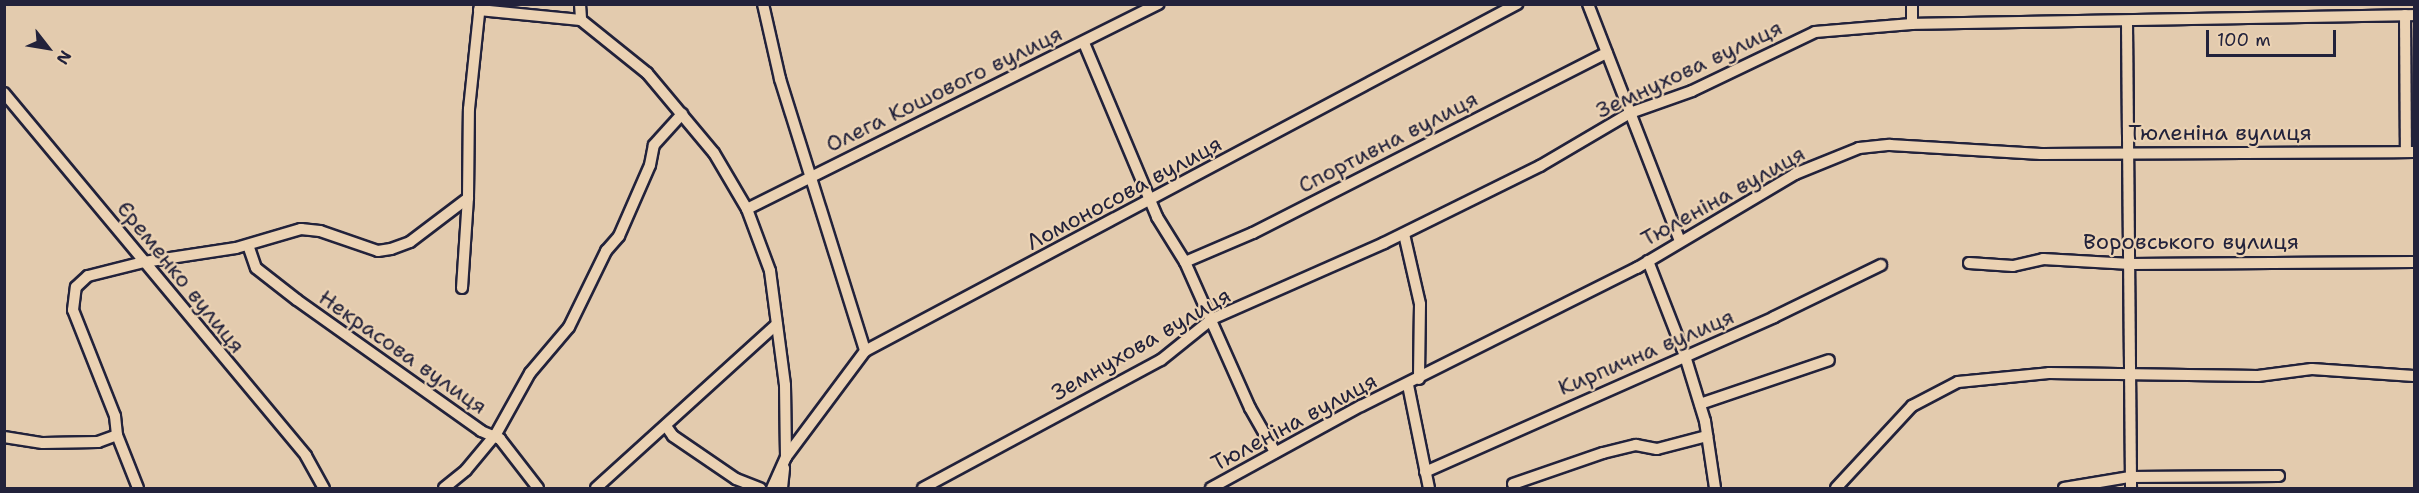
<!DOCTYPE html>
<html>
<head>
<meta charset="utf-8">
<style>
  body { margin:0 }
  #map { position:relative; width:2419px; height:493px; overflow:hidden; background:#e3cbae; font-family:"Shantell Sans",sans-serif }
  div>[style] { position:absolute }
  .roads { filter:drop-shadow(2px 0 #22223b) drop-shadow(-2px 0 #22223b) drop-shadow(0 2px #22223b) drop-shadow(0 -2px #22223b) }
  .minor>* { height:10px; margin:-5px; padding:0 5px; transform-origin:5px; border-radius:5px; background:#ebd2b3 }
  span { translate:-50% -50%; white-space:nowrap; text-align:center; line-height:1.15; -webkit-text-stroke:4.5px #ebd2b3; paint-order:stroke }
  .street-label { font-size:22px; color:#22223b }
  .frame { position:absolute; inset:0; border:6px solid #22223b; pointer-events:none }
  .north { position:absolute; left:18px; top:18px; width:60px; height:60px; -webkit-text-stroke:4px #ebd2b3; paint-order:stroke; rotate:121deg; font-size:16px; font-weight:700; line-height:24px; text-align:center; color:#22223b }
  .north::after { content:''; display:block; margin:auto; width:21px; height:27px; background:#22223b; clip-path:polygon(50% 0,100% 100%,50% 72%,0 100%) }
  .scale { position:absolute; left:2206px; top:30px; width:130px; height:27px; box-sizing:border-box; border:3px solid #22223b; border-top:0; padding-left:8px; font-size:18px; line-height:21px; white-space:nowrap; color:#22223b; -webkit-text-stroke:4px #ebd2b3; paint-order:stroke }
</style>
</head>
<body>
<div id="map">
  <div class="roads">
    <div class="minor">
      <i style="left:580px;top:4px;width:16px;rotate:86deg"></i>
      <i style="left:763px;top:4px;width:77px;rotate:77.2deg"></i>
      <i style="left:780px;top:79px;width:285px;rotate:72.6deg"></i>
      <i style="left:1588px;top:4px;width:254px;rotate:68.8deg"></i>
      <i style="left:479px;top:10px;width:102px;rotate:5.6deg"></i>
      <i style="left:581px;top:20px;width:85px;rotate:38.8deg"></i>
      <i style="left:647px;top:73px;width:104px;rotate:50.1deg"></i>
      <i style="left:714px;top:153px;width:65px;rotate:59.5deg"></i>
      <i style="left:747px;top:209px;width:66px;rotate:69.6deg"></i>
      <i style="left:770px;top:271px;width:115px;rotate:82.5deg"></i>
      <i style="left:785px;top:385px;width:72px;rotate:89.2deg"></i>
      <i style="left:786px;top:457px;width:34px;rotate:114deg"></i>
      <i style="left:2405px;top:15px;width:137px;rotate:89.6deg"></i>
      <i style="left:2127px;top:23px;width:465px;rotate:89.5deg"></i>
      <i style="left:1912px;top:24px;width:20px;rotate:-90deg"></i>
      <i style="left:1084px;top:43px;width:189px;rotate:67.2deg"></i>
      <i style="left:1157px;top:217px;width:53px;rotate:58.1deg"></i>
      <i style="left:1185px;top:262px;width:160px;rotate:66deg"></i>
      <i style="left:1250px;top:408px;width:51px;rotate:60.4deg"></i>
      <i style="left:4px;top:93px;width:472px;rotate:50.2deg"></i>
      <i style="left:306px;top:456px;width:37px;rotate:61deg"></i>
      <i style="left:747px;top:209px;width:460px;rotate:-26.5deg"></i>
      <i style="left:1404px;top:234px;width:72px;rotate:77.1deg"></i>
      <i style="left:1420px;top:304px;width:75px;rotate:90.8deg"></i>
      <i style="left:248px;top:245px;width:24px;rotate:71deg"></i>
      <i style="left:256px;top:268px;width:52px;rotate:38deg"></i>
      <i style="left:297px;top:300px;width:226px;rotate:35.4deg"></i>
      <i style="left:481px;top:431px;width:21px;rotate:23deg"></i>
      <i style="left:500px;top:439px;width:62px;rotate:52.2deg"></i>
      <i style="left:1648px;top:261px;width:102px;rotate:68.7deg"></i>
      <i style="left:1685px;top:356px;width:68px;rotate:72.9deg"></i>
      <i style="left:1705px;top:421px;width:68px;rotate:81.5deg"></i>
      <i style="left:1185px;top:262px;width:74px;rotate:-23.1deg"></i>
      <i style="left:1253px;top:233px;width:397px;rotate:-27deg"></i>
      <i style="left:1969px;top:263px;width:44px;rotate:3.9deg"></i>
      <i style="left:2013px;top:266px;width:31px;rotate:-13deg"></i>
      <i style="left:2043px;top:259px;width:88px;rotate:3.3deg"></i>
      <i style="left:2131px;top:264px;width:283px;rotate:-0.4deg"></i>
      <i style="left:462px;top:288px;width:90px;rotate:-86.2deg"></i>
      <i style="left:1408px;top:385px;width:105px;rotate:78.5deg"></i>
      <i style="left:1700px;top:404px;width:136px;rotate:-18.8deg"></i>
      <i style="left:666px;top:426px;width:12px;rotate:55deg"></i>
      <i style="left:673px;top:436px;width:76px;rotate:34.3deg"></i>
      <i style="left:736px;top:479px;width:26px;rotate:21deg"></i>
      <i style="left:117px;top:435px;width:57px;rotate:68.4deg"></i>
      <i style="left:4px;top:437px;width:39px;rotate:9deg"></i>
      <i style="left:43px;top:443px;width:55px;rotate:-1deg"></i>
      <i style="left:98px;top:442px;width:20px;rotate:-20deg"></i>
      <i style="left:117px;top:435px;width:19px;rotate:-96deg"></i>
      <i style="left:115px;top:416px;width:114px;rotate:-111.6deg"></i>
      <i style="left:73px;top:310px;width:23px;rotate:-83deg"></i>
      <i style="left:76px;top:287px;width:16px;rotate:-43deg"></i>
      <i style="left:88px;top:276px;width:58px;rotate:-14deg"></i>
      <i style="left:144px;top:262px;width:93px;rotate:-8.7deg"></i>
      <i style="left:236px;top:248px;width:68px;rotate:-16.3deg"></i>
      <i style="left:301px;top:229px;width:19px;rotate:6deg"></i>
      <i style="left:320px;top:231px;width:61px;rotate:19deg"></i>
      <i style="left:378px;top:251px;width:13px;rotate:-9deg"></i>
      <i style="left:391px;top:249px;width:20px;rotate:-20deg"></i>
      <i style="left:410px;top:242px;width:73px;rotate:-37.2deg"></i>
      <i style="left:468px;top:198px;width:89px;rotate:-89.4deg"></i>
      <i style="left:469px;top:109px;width:106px;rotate:-84deg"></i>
      <i style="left:786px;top:457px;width:132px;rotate:-53.3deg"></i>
      <i style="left:865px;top:351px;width:739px;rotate:-28.02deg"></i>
      <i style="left:1425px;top:472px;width:382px;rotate:-23.9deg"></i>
      <i style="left:1774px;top:317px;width:119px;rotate:-25.9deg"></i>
      <i style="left:1513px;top:484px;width:95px;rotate:-19deg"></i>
      <i style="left:1603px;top:453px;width:34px;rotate:-14deg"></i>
      <i style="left:1636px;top:445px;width:21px;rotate:11deg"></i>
      <i style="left:1657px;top:449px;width:52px;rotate:-14.6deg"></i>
      <i style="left:444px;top:488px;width:28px;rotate:-39deg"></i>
      <i style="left:466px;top:470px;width:47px;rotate:-50.2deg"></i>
      <i style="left:496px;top:434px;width:70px;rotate:-60.9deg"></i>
      <i style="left:530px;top:373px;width:60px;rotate:-49.7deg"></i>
      <i style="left:569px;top:327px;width:85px;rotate:-64deg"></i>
      <i style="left:606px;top:251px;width:20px;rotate:-49deg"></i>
      <i style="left:619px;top:236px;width:77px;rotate:-66.4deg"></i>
      <i style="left:650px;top:165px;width:20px;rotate:-79deg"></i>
      <i style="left:654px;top:145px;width:42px;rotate:-47.9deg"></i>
      <i style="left:596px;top:488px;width:244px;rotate:-42.2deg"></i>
      <i style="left:782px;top:488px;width:20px;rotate:-84deg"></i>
      <i style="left:923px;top:488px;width:270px;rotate:-28.3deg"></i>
      <i style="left:1161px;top:360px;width:65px;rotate:-38.8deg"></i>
      <i style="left:1212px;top:319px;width:188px;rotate:-23.8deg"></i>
      <i style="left:1384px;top:243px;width:174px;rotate:-26.3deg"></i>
      <i style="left:1540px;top:166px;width:104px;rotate:-30.5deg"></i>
      <i style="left:1630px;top:113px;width:66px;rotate:-19.5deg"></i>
      <i style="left:1692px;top:91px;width:136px;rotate:-25.6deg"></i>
      <i style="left:1815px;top:32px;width:97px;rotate:-4.7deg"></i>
      <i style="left:1912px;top:24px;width:502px;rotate:-1.03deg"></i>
      <i style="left:1211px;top:488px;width:171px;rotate:-28.7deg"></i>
      <i style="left:1361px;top:406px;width:309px;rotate:-26.6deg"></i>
      <i style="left:1637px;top:268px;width:184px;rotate:-30.7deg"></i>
      <i style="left:1795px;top:174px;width:69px;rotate:-22.1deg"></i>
      <i style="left:1859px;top:148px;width:31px;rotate:-6deg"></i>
      <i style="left:1890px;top:145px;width:151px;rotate:3.4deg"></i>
      <i style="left:2041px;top:154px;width:373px;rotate:-0.3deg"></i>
      <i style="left:1836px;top:488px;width:112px;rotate:-47.2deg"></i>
      <i style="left:1912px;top:406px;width:52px;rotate:-27.6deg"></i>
      <i style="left:1958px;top:382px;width:91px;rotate:-5.6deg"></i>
      <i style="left:2049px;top:373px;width:209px;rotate:0.8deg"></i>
      <i style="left:2258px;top:376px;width:54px;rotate:-7.4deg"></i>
      <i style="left:2312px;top:369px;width:102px;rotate:3.9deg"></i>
      <i style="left:2064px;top:488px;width:67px;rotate:-9.5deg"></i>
      <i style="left:2130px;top:477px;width:149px;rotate:-0.4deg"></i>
    </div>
  </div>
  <div class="street-label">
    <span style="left:1689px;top:69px;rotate:-25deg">Земнухова вулиця</span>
    <span style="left:944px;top:89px;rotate:-26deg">Олега Кошового вулиця</span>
    <span style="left:2220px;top:133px">Тюленіна вулиця</span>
    <span style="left:1388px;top:142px;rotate:-27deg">Спортивна вулиця</span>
    <span style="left:1124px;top:193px;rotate:-28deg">Ломоносова вулиця</span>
    <span style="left:1723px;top:196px;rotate:-29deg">Тюленіна вулиця</span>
    <span style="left:2191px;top:242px">Воровського вулиця</span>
    <span style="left:181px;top:277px;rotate:51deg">Єременко вулиця</span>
    <span style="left:1141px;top:344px;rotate:-30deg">Земнухова вулиця</span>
    <span style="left:403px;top:352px;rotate:35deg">Некрасова вулиця</span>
    <span style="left:1646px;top:352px;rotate:-23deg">Кирпична вулиця</span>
    <span style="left:1294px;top:422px;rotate:-28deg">Тюленіна вулиця</span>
  </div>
  <div class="frame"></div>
  <div class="north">N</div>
  <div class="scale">100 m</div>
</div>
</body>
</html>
